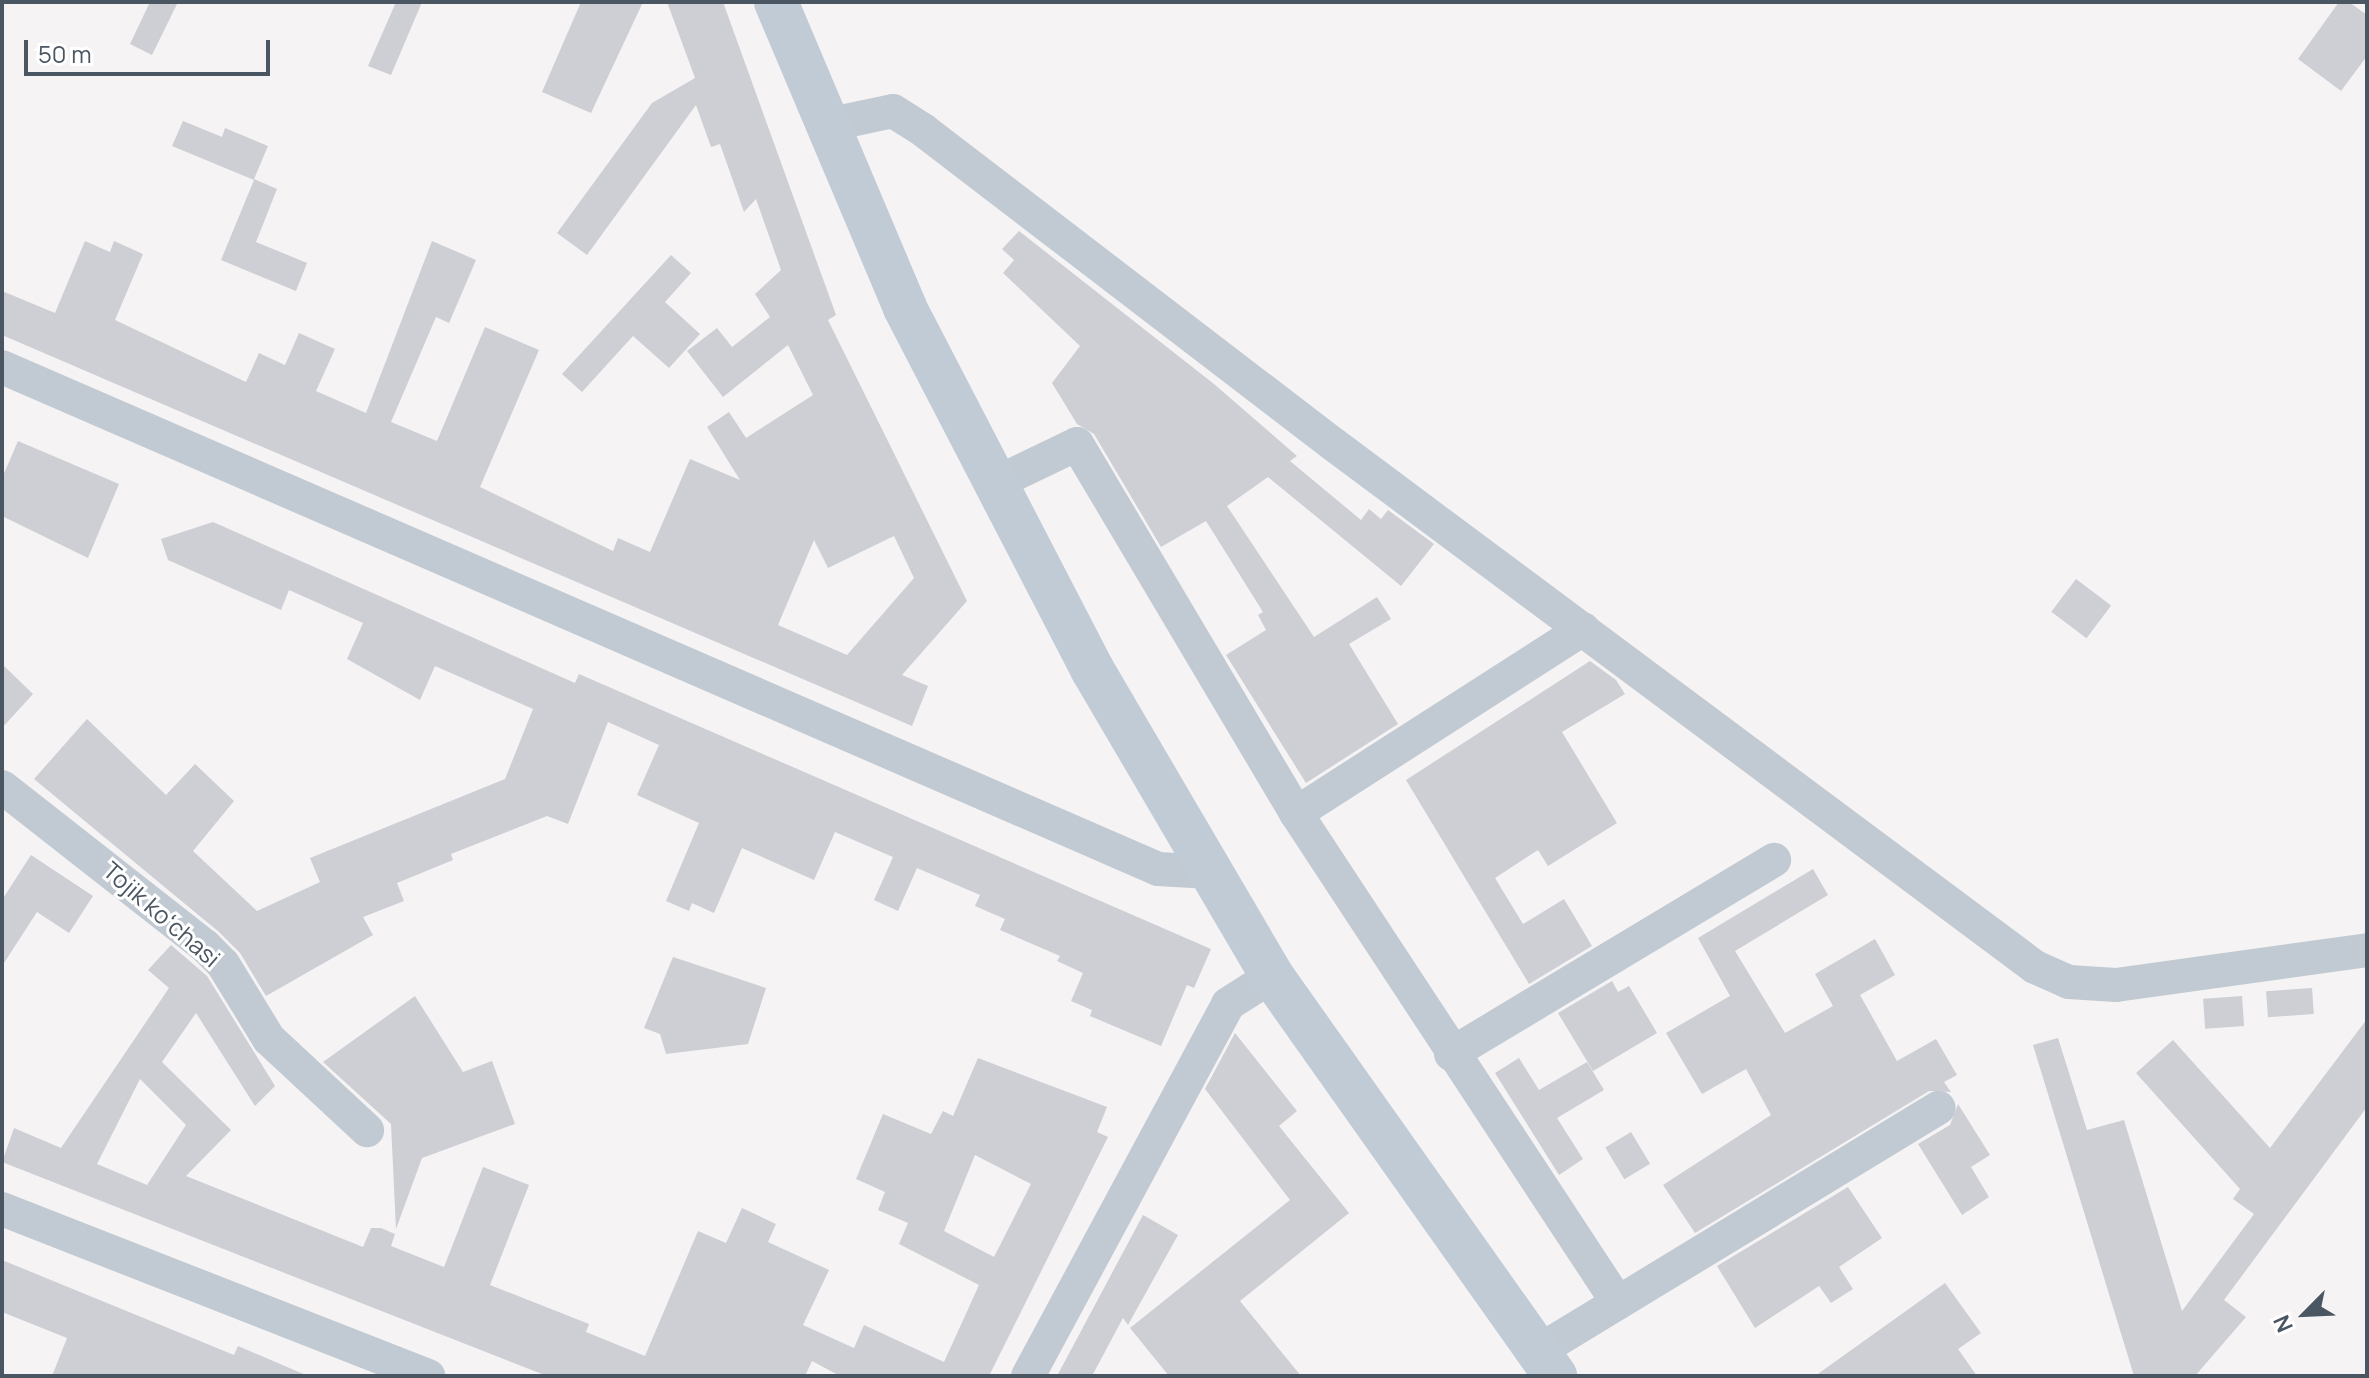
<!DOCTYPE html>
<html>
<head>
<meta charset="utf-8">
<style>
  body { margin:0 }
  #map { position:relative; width:2369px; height:1378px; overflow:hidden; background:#f5f3f3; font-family:Manrope,sans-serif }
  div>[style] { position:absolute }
  .building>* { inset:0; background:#cdcfd5; transform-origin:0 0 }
  .street>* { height:34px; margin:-17px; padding:0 17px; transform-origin:17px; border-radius:17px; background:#c1cad2 }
  .secondary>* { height:44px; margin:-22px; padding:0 22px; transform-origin:22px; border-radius:22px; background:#c1cbd6 }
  span { translate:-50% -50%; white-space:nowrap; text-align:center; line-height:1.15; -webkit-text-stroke:6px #fff; paint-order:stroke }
  .street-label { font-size:24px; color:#4a5661 }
  .frame { position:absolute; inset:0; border:4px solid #4a5661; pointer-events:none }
  .north { position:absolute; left:2265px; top:1274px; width:80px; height:80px; -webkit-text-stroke:6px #fff; paint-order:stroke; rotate:246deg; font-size:22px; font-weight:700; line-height:32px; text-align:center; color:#4a5661 }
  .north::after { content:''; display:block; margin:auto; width:28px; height:36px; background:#4a5661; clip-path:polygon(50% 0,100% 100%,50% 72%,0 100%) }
  .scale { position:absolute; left:24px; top:40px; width:246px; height:36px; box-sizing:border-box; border:4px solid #4a5661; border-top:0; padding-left:10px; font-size:24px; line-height:28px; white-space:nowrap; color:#4a5661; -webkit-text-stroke:6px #fff; paint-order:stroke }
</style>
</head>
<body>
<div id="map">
  <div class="building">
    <i style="clip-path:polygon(150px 2px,178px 2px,152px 55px,130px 44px)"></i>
    <i style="clip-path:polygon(396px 2px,422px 2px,391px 75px,368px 66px)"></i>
    <i style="clip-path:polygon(581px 2px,643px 2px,591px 113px,542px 92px)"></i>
    <i style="clip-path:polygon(evenodd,667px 2px,723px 2px,836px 315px,828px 320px,967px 601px,902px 675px,928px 686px,912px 726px,2px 335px,2px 291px,55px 313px,85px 241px,110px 252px,114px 241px,143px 254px,115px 320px,246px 382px,259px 353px,285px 365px,299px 333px,335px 349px,316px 391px,366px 413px,432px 241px,476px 260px,449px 323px,436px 317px,391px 422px,437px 441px,485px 327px,539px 350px,480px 487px,613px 551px,618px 538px,650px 552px,690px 459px,740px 480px,707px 427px,729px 412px,746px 438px,813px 395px,788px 345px,723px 397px,687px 351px,717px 328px,732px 347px,770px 317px,755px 294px,781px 270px,756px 199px,744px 212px,720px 144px,711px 147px,696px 105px,587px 255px,557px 233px,652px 103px,695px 78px,667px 2px,894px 536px,914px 578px,847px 655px,778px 625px,814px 540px,828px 568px,894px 536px)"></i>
    <i style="clip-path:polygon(2339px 2px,2349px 2px,2367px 15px,2367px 56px,2341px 91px,2298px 59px)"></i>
    <i style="clip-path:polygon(183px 121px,222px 137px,225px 128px,268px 146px,254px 179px,277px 189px,256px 242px,307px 263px,296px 291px,221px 260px,254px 180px,172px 146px)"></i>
    <i style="clip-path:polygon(1019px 231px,1214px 384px,1297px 456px,1290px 461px,1361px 520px,1369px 509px,1381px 519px,1388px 510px,1434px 544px,1401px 586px,1268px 477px,1227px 506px,1314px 637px,1377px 597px,1391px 619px,1349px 644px,1398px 724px,1306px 783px,1226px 655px,1266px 630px,1258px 615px,1263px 612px,1206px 521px,1161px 547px,1094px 434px,1077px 424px,1052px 383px,1080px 346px,1003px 273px,1014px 260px,1002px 249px)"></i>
    <i style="clip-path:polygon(671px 255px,691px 273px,665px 302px,700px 334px,669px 368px,633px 336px,582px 392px,562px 374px)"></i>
    <i style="clip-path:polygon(18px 441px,119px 484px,88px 558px,2px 516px,2px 478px)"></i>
    <i style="clip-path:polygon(213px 522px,575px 683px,579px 674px,1211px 949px,1194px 988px,1187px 985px,1161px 1046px,1090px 1016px,1092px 1010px,1071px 1001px,1083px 973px,1057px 961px,1060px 956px,1000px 930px,1005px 919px,975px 906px,980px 895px,917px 868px,898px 911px,874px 900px,893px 857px,835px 832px,814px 880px,742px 848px,714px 913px,692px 903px,689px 911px,666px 901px,699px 823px,637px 795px,659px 745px,608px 722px,568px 824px,547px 816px,451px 854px,453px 860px,397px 883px,404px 901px,363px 917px,373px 935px,266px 996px,240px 953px,219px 932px,34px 779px,87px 719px,166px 795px,195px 764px,234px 801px,193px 851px,257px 911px,320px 882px,310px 858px,505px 779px,533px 709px,435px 666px,420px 700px,347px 659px,363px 623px,289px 590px,281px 610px,168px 560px,161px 539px)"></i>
    <i style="left:2076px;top:579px;width:44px;height:41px;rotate:37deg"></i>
    <i style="clip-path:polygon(1590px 661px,1616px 680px,1625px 694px,1562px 732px,1617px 823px,1548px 866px,1538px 850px,1495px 878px,1523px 924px,1564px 899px,1592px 946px,1529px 984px,1406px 780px)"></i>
    <i style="clip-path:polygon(2px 664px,33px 694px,2px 728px)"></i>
    <i style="clip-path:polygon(31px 855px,93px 896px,69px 933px,37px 912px,2px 966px,2px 900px)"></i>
    <i style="clip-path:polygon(1813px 869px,1828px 895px,1735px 951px,1785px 1033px,1833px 1006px,1815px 974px,1875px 939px,1895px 975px,1860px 995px,1897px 1061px,1936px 1039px,1957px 1075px,1944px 1082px,1951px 1092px,1929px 1091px,1695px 1233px,1663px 1185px,1771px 1115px,1746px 1069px,1702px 1094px,1666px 1033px,1730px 996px,1698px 938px)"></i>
    <i style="clip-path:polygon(evenodd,171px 945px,207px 976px,275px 1086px,255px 1106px,196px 1013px,162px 1062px,231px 1130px,186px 1176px,363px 1247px,371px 1228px,381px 1228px,395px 1234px,391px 1246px,444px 1267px,483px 1167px,529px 1185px,490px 1285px,589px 1324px,586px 1332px,645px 1356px,698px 1231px,726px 1243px,742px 1208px,776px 1224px,768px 1242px,829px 1270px,803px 1325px,854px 1348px,864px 1325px,944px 1362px,979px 1285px,899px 1244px,908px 1223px,878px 1210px,885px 1192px,856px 1179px,883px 1114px,931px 1134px,943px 1111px,953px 1116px,978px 1058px,1107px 1107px,1097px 1132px,1108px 1137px,989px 1376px,840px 1376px,812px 1361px,805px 1376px,547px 1376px,2px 1162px,14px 1128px,61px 1148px,169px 988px,148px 970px,171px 945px,140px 1079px,186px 1125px,147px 1185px,97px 1164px,140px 1079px,171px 945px,975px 1155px,1031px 1184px,994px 1257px,944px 1231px,975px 1155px)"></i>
    <i style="clip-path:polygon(673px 957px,766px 988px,748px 1044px,666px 1054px,660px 1034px,644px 1028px)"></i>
    <i style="clip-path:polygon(1612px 981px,1618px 992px,1629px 986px,1657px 1033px,1593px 1071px,1558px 1013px)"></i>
    <i style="left:2312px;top:988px;width:26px;height:46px;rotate:86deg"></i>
    <i style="clip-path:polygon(415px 996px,463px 1072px,492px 1061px,515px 1124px,422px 1158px,396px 1229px,391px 1124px,323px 1062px)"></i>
    <i style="left:2242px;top:996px;width:30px;height:39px;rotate:86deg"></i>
    <i style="clip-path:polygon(2367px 1019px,2367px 1107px,2224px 1300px,2246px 1317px,2195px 1376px,2134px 1376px,2033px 1045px,2058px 1038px,2087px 1130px,2124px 1120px,2182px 1311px,2254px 1214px,2233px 1199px,2240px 1189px,2136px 1073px,2173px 1040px,2270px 1148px)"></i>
    <i style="clip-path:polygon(1235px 1033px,1297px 1111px,1279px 1126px,1349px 1213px,1240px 1301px,1301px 1376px,1169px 1376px,1130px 1328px,1290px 1200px,1205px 1089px)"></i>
    <i style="clip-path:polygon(1519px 1058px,1539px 1090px,1587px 1062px,1604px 1090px,1557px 1118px,1583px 1159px,1559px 1175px,1495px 1073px)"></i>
    <i style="clip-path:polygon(1958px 1104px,1990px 1155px,1971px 1167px,1989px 1197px,1962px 1215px,1918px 1144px,1950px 1125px)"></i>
    <i style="left:1631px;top:1132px;width:37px;height:30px;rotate:59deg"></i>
    <i style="clip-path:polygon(1848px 1187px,1882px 1238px,1839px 1267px,1853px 1289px,1831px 1303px,1819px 1286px,1755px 1328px,1717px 1266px)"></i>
    <i style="clip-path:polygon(1143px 1215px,1178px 1235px,1128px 1325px,1123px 1318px,1092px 1376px,1057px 1376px)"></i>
    <i style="clip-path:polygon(2px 1260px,234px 1355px,238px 1346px,308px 1376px,52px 1376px,67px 1338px,2px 1312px)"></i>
    <i style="clip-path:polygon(1945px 1283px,1981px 1333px,1958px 1349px,1977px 1376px,1815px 1376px)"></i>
  </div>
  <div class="street">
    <i style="left:827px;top:125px;width:67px;rotate:-12deg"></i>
    <i style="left:893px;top:111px;width:36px;rotate:32deg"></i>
    <i style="left:923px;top:130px;width:516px;rotate:37.45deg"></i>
    <i style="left:1333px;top:444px;width:875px;rotate:36.69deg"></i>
    <i style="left:2035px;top:967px;width:37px;rotate:24deg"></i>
    <i style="left:2069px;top:982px;width:47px;rotate:3.7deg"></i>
    <i style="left:2116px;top:985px;width:253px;rotate:-7.9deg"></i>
    <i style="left:2px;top:367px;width:1260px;rotate:23.47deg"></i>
    <i style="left:1158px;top:869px;width:52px;rotate:3.3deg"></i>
    <i style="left:994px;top:484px;width:92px;rotate:-25.7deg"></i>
    <i style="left:1077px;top:444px;width:429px;rotate:59.3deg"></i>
    <i style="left:1583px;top:629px;width:341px;rotate:147.3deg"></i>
    <i style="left:1296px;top:813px;width:586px;rotate:56.69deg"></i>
    <i style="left:2px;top:787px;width:258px;rotate:38.1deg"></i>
    <i style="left:205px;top:946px;width:25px;rotate:45deg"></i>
    <i style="left:223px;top:964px;width:88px;rotate:58.5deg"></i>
    <i style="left:269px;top:1039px;width:134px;rotate:42.9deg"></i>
    <i style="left:1451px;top:1054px;width:377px;rotate:-31deg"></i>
    <i style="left:2px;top:1209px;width:458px;rotate:21.4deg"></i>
    <i style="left:1537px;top:1352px;width:470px;rotate:-31.3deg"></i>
    <i style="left:1028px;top:1376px;width:422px;rotate:-61.7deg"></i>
    <i style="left:1228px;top:1004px;width:52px;rotate:-32.5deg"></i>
  </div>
  <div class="secondary">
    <i style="left:776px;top:2px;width:332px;rotate:67.1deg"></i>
    <i style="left:905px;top:308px;width:407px;rotate:62.6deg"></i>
    <i style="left:1092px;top:669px;width:356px;rotate:59.6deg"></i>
    <i style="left:1272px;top:976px;width:490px;rotate:54.7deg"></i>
  </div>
  <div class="street-label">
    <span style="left:162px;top:914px;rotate:41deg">Tojik koʻchasi</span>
  </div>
  <div class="frame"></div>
  <div class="north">N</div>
  <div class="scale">50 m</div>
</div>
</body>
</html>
